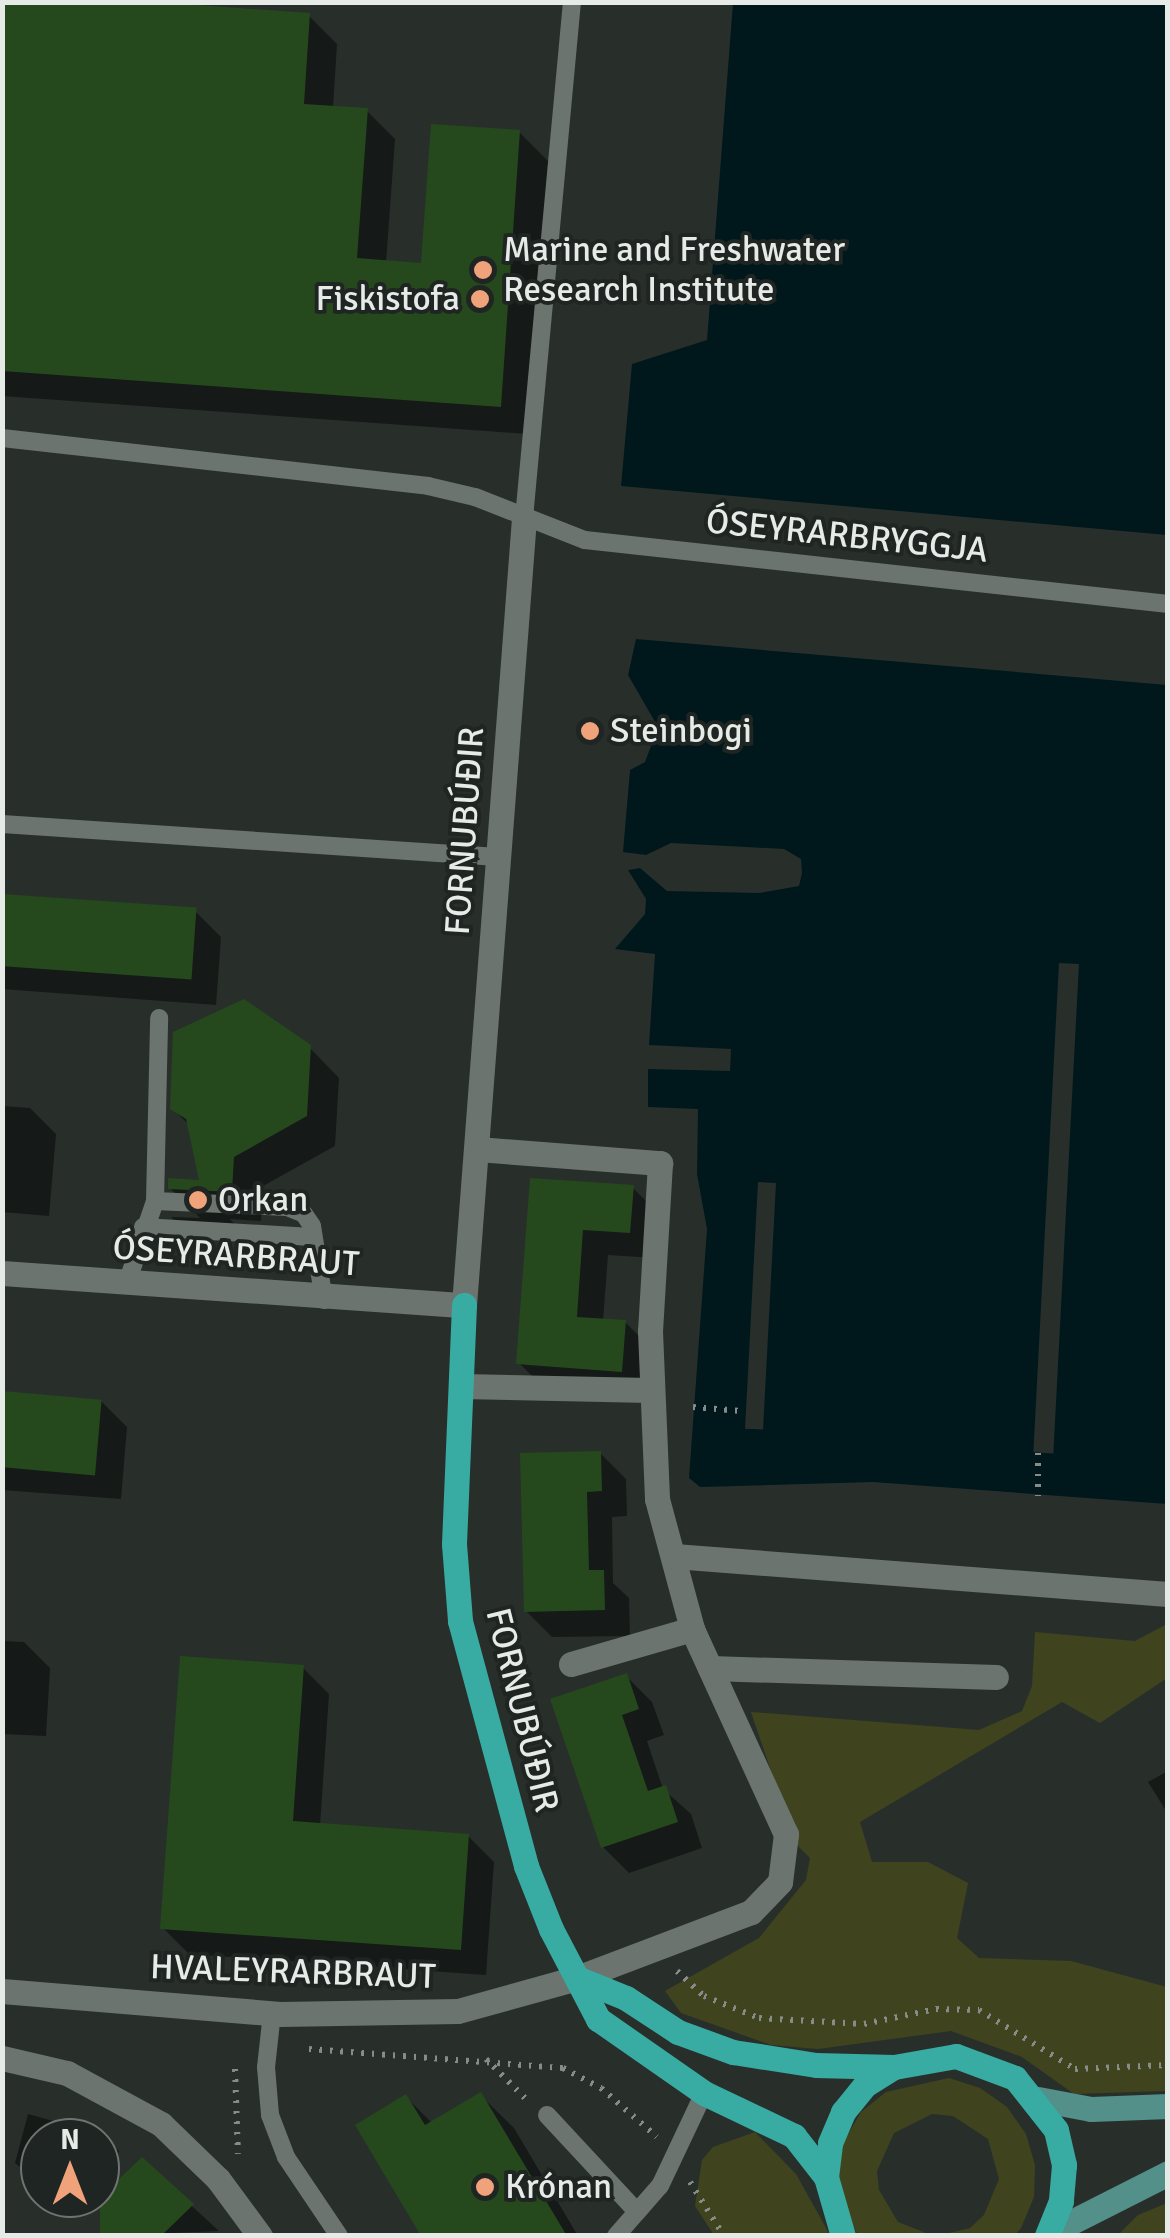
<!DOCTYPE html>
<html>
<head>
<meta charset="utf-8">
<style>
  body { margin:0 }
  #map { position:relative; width:1170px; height:2238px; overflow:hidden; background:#282f2b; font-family:Signika,sans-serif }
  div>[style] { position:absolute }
  .green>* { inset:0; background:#3f441e }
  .water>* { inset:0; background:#00181c }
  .pier>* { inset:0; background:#282f2b; transform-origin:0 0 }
  .shadow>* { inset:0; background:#0007 }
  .building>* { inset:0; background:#25491c; transform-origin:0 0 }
  .path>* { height:6px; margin-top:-3px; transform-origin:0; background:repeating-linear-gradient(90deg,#868c88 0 2.5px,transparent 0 10.5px) }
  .service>* { height:18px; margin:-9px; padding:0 9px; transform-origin:9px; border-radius:9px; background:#6c7470 }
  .minor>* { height:25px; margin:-12.5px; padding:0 12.5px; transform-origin:12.5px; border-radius:12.5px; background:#6c7470 }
  .tertiary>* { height:25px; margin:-12.5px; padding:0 12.5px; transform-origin:12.5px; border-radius:12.5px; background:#6c7470 }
  .secondary>* { height:25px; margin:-12.5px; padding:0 12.5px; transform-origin:12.5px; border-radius:12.5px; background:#529089 }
  .primary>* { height:25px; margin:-12.5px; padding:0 12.5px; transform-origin:12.5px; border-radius:12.5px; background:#38aca2 }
  .dots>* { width:28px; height:28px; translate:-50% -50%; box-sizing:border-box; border:5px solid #1f2522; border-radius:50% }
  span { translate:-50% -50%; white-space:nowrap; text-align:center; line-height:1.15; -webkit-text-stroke:8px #1f2522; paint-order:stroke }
  .poi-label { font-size:35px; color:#e6ebe8 }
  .left { translate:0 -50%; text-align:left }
  .right { translate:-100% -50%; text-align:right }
  .street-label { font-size:35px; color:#e6ebe8 }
  .frame { position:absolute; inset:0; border:5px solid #e6ebe8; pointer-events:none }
  .north { position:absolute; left:20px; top:2118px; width:100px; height:100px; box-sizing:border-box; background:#1f2522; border:2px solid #6f7471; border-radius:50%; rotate:0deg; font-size:28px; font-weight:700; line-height:40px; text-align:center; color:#e6ebe8 }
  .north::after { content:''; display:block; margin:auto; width:35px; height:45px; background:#f0a27b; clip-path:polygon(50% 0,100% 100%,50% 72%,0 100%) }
</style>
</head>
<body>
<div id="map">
  <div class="green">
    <i style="clip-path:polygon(1167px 1624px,1167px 1678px,1100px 1723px,1062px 1702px,860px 1822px,872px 1862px,928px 1862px,968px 1883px,957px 1938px,979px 1958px,1071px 1961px,1167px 1987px,1167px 2091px,1074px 2094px,1022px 2057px,951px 2031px,818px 2049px,771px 2045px,681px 2013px,665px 1991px,759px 1938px,806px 1880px,810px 1858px,796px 1844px,751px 1712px,979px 1730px,1022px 1711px,1032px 1686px,1035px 1632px,1135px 1641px)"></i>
    <i style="clip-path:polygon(949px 2078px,980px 2088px,1007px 2107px,1026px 2134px,1035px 2165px,1034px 2197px,1021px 2228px,1015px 2235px,941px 2235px,970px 2228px,984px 2215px,999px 2179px,988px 2139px,953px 2116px,932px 2114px,894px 2133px,877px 2171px,879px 2190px,898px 2222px,931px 2235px,858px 2235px,841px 2204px,838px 2172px,844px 2141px,861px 2112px,886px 2092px)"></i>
    <i style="clip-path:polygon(755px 2132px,796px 2174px,830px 2235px,714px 2235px,695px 2206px,702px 2160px,713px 2147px)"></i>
    <i style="clip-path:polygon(1167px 2203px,1167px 2235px,1118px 2235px,1138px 2215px)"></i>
  </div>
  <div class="water">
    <i style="clip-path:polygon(733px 3px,1167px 3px,1167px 535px,621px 486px,632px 364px,707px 340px)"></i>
    <i style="clip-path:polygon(636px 639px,1167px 685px,1167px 1504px,873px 1482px,700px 1487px,689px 1478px,707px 1229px,697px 1174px,698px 1109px,648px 1107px,648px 1069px,730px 1071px,731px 1049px,649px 1045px,655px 954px,615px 949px,645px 914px,646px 899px,628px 870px,640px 868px,667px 891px,759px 893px,799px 886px,802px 873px,801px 859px,784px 849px,671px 843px,646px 855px,623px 852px,630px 770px,645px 762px,658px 727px,628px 675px)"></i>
  </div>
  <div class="pier">
    <i style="left:1059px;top:963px;width:20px;height:490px;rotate:3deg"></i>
    <i style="left:758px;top:1182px;width:18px;height:247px;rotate:3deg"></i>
  </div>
  <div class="shadow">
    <i style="clip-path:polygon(2px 2px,309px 16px,337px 44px,333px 108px,367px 111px,395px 139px,386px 263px,423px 265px,519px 132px,548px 161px,528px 434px,2px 396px)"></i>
    <i style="clip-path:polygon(2px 896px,195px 911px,221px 937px,216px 1005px,2px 989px)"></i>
    <i style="clip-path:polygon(309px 1047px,339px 1078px,335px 1146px,263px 1186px,261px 1221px,230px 1219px,237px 1227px,175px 1221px,171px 1217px,200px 1218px,170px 1188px,202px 1182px,189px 1125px,172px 1108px)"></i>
    <i style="clip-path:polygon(2px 1106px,30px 1108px,56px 1134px,49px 1216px,2px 1212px)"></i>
    <i style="clip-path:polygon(533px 1180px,633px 1188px,659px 1214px,656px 1258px,608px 1255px,603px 1321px,625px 1322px,651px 1348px,647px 1397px,545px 1389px,519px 1363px)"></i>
    <i style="clip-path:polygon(2px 1393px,101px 1401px,127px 1427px,121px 1499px,2px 1490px)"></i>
    <i style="clip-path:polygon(600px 1453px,626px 1479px,627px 1516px,612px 1517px,613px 1583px,629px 1598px,630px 1636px,552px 1637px,526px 1611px)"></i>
    <i style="clip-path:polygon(2px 1641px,24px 1642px,50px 1668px,46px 1736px,2px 1734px)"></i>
    <i style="clip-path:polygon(303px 1668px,329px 1694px,320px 1826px,468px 1836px,494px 1862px,486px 1975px,189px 1954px,163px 1928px)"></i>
    <i style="clip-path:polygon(626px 1676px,652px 1702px,664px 1735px,647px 1741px,663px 1789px,691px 1814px,702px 1848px,629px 1873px,603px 1847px)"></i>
    <i style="clip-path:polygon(1168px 1771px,1168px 1814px,1148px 1782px)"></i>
    <i style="clip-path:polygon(480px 2095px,514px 2128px,578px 2236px,424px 2236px,406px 2097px,432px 2123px)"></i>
    <i style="clip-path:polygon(28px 2114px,101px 2134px,119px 2151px,105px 2200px,96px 2198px,100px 2138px,40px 2138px,40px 2183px,15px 2163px)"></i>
    <i style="clip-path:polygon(142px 2161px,206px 2219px,219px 2231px,97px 2236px,125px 2204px)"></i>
  </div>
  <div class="building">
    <i style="clip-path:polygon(2px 2px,155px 2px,310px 13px,304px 104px,368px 108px,357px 258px,421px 263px,431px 124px,520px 130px,501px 407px,2px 371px)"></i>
    <i style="left:2px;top:894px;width:195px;height:72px;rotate:4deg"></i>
    <i style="clip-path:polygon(244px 999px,311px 1045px,307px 1116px,234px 1157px,232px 1192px,168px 1189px,168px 1178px,199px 1180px,186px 1119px,170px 1109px,173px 1032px)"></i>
    <i style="clip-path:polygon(530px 1178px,634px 1185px,630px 1233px,583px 1230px,577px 1317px,626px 1320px,622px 1372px,516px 1364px)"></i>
    <i style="left:2px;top:1391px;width:100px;height:76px;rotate:5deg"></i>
    <i style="clip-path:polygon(601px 1451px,602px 1491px,587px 1492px,589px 1570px,604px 1570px,605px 1610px,524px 1612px,520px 1453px)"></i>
    <i style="clip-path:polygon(180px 1656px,304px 1665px,293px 1821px,469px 1834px,461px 1950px,160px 1929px)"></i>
    <i style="clip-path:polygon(627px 1673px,639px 1709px,622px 1715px,648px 1791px,666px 1785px,678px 1822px,601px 1848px,550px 1699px)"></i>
    <i style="clip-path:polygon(481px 2092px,567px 2236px,421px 2236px,355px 2125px,406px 2094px,425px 2125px)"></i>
    <i style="clip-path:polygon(142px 2157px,194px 2204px,161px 2236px,100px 2236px,100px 2197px)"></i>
  </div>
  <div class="path">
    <i style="left:693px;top:1407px;width:48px;rotate:4.8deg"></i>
    <i style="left:1038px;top:1453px;width:43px;rotate:90deg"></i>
    <i style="left:677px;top:1971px;width:37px;rotate:43deg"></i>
    <i style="left:704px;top:1996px;width:59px;rotate:21.8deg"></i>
    <i style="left:759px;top:2018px;width:105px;rotate:3.3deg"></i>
    <i style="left:864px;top:2024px;width:74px;rotate:-11.8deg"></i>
    <i style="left:936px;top:2009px;width:43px;rotate:1.3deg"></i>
    <i style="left:979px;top:2010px;width:113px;rotate:31.6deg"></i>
    <i style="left:1075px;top:2069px;width:93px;rotate:-2.5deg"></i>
    <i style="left:309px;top:2049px;width:255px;rotate:4.3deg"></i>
    <i style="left:563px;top:2068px;width:43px;rotate:27.8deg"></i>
    <i style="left:601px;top:2088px;width:74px;rotate:41.2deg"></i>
    <i style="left:486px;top:2059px;width:57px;rotate:45deg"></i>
    <i style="left:235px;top:2069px;width:85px;rotate:88deg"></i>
    <i style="left:690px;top:2182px;width:64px;rotate:57.8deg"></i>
  </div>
  <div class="service">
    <i style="left:2px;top:438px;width:429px;rotate:6.4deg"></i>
    <i style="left:428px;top:486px;width:48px;rotate:13.2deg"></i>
    <i style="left:475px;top:497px;width:118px;rotate:21.4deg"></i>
    <i style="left:585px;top:540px;width:587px;rotate:6.26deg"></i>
    <i style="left:524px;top:518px;width:518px;rotate:-84.69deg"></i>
    <i style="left:2px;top:824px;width:497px;rotate:3.8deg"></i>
    <i style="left:155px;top:1201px;width:183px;rotate:-88.7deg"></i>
    <i style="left:143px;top:1227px;width:169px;rotate:3.4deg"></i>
    <i style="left:127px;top:1283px;width:87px;rotate:-71.1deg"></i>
    <i style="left:155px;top:1201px;width:132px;rotate:2.6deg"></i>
    <i style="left:287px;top:1207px;width:18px;rotate:22deg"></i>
    <i style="left:304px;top:1214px;width:14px;rotate:56deg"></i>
    <i style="left:312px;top:1226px;width:75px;rotate:80.8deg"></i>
    <i style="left:272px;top:2013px;width:54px;rotate:96.3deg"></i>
    <i style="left:266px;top:2067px;width:48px;rotate:85.2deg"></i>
    <i style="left:270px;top:2115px;width:45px;rotate:69.1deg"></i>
    <i style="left:286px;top:2157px;width:95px;rotate:56.1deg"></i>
    <i style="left:547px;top:2115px;width:132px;rotate:47.1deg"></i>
    <i style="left:637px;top:2212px;width:35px;rotate:-49deg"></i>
    <i style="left:660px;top:2186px;width:103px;rotate:-64.7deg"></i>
    <i style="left:616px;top:2236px;width:32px;rotate:-49deg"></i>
  </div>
  <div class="minor">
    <i style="left:477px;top:1149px;width:184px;rotate:4.4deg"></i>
    <i style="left:660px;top:1163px;width:168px;rotate:93.4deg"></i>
    <i style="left:650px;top:1331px;width:168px;rotate:87.6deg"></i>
    <i style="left:657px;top:1499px;width:135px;rotate:74.9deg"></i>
    <i style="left:692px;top:1629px;width:226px;rotate:65.4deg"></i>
    <i style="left:786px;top:1834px;width:48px;rotate:97.1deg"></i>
    <i style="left:780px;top:1882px;width:42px;rotate:134deg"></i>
    <i style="left:751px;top:1912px;width:186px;rotate:159.2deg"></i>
    <i style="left:2px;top:1273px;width:463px;rotate:4deg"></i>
    <i style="left:464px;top:1305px;width:789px;rotate:-85.64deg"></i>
    <i style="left:461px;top:1386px;width:189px;rotate:1.2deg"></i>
    <i style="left:674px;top:1556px;width:495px;rotate:4.4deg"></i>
    <i style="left:571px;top:1664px;width:126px;rotate:-16.1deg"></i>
    <i style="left:710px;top:1668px;width:286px;rotate:1.8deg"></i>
    <i style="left:2px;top:2058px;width:67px;rotate:13deg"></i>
    <i style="left:67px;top:2073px;width:107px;rotate:28.5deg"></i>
    <i style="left:161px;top:2124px;width:79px;rotate:44deg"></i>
    <i style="left:218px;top:2179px;width:71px;rotate:53.6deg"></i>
  </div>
  <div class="tertiary">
    <i style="left:2px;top:1991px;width:279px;rotate:4.7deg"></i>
    <i style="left:280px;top:2014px;width:178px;rotate:-1deg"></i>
    <i style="left:458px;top:2011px;width:123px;rotate:-15.5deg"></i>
  </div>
  <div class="secondary">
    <i style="left:1038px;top:2099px;width:54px;rotate:10.7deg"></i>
    <i style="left:1091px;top:2109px;width:77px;rotate:-2.2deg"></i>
    <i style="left:1048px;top:2234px;width:135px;rotate:-26.9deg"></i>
  </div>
  <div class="primary">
    <i style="left:464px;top:1305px;width:239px;rotate:92.4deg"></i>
    <i style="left:454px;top:1544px;width:77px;rotate:85.5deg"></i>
    <i style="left:460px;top:1621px;width:254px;rotate:74.9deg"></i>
    <i style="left:526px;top:1866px;width:68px;rotate:68.4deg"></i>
    <i style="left:551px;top:1929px;width:102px;rotate:62.4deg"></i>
    <i style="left:598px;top:2019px;width:129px;rotate:34.9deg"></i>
    <i style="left:704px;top:2093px;width:100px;rotate:25.5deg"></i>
    <i style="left:794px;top:2136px;width:52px;rotate:52deg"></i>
    <i style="left:577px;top:1978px;width:53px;rotate:22.2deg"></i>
    <i style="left:626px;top:1998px;width:62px;rotate:33.2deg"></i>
    <i style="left:678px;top:2032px;width:59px;rotate:20deg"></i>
    <i style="left:733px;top:2052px;width:84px;rotate:8.9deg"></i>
    <i style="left:816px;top:2065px;width:78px;rotate:1.5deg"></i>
    <i style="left:843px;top:2236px;width:61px;rotate:-106.1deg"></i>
    <i style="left:826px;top:2177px;width:34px;rotate:-83deg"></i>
    <i style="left:830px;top:2143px;width:34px;rotate:-67deg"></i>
    <i style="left:843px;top:2112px;width:35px;rotate:-51deg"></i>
    <i style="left:865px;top:2085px;width:34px;rotate:-32deg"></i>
    <i style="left:894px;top:2067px;width:63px;rotate:-10.1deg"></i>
    <i style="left:956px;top:2056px;width:63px;rotate:20.4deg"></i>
    <i style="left:1015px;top:2078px;width:66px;rotate:51.7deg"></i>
    <i style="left:1056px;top:2130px;width:36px;rotate:77deg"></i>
    <i style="left:1064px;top:2165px;width:36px;rotate:95deg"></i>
    <i style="left:1061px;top:2201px;width:38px;rotate:112deg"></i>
  </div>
  <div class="dots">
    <i style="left:483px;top:270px;background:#f0a27b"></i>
    <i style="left:480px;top:299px;background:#f0a27b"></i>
    <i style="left:590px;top:731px;background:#f0a27b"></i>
    <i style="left:198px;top:1200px;background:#f0a27b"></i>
    <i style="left:485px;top:2187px;background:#f0a27b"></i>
  </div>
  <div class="poi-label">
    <span class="left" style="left:503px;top:270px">Marine and Freshwater<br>Research Institute</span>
    <span class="right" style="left:460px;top:299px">Fiskistofa</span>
    <span class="left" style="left:610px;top:731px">Steinbogi</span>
    <span class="left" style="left:218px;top:1200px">Orkan</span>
    <span class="left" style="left:505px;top:2187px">Krónan</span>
  </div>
  <div class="street-label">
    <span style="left:847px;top:536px;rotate:6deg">ÓSEYRARBRYGGJA</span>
    <span style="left:465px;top:831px;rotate:-86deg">FORNUBÚÐIR</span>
    <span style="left:236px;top:1256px;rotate:4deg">ÓSEYRARBRAUT</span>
    <span style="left:522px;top:1710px;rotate:76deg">FORNUBÚÐIR</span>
    <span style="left:293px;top:1972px;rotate:2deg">HVALEYRARBRAUT</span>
  </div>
  <div class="frame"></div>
  <div class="north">N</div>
</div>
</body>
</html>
